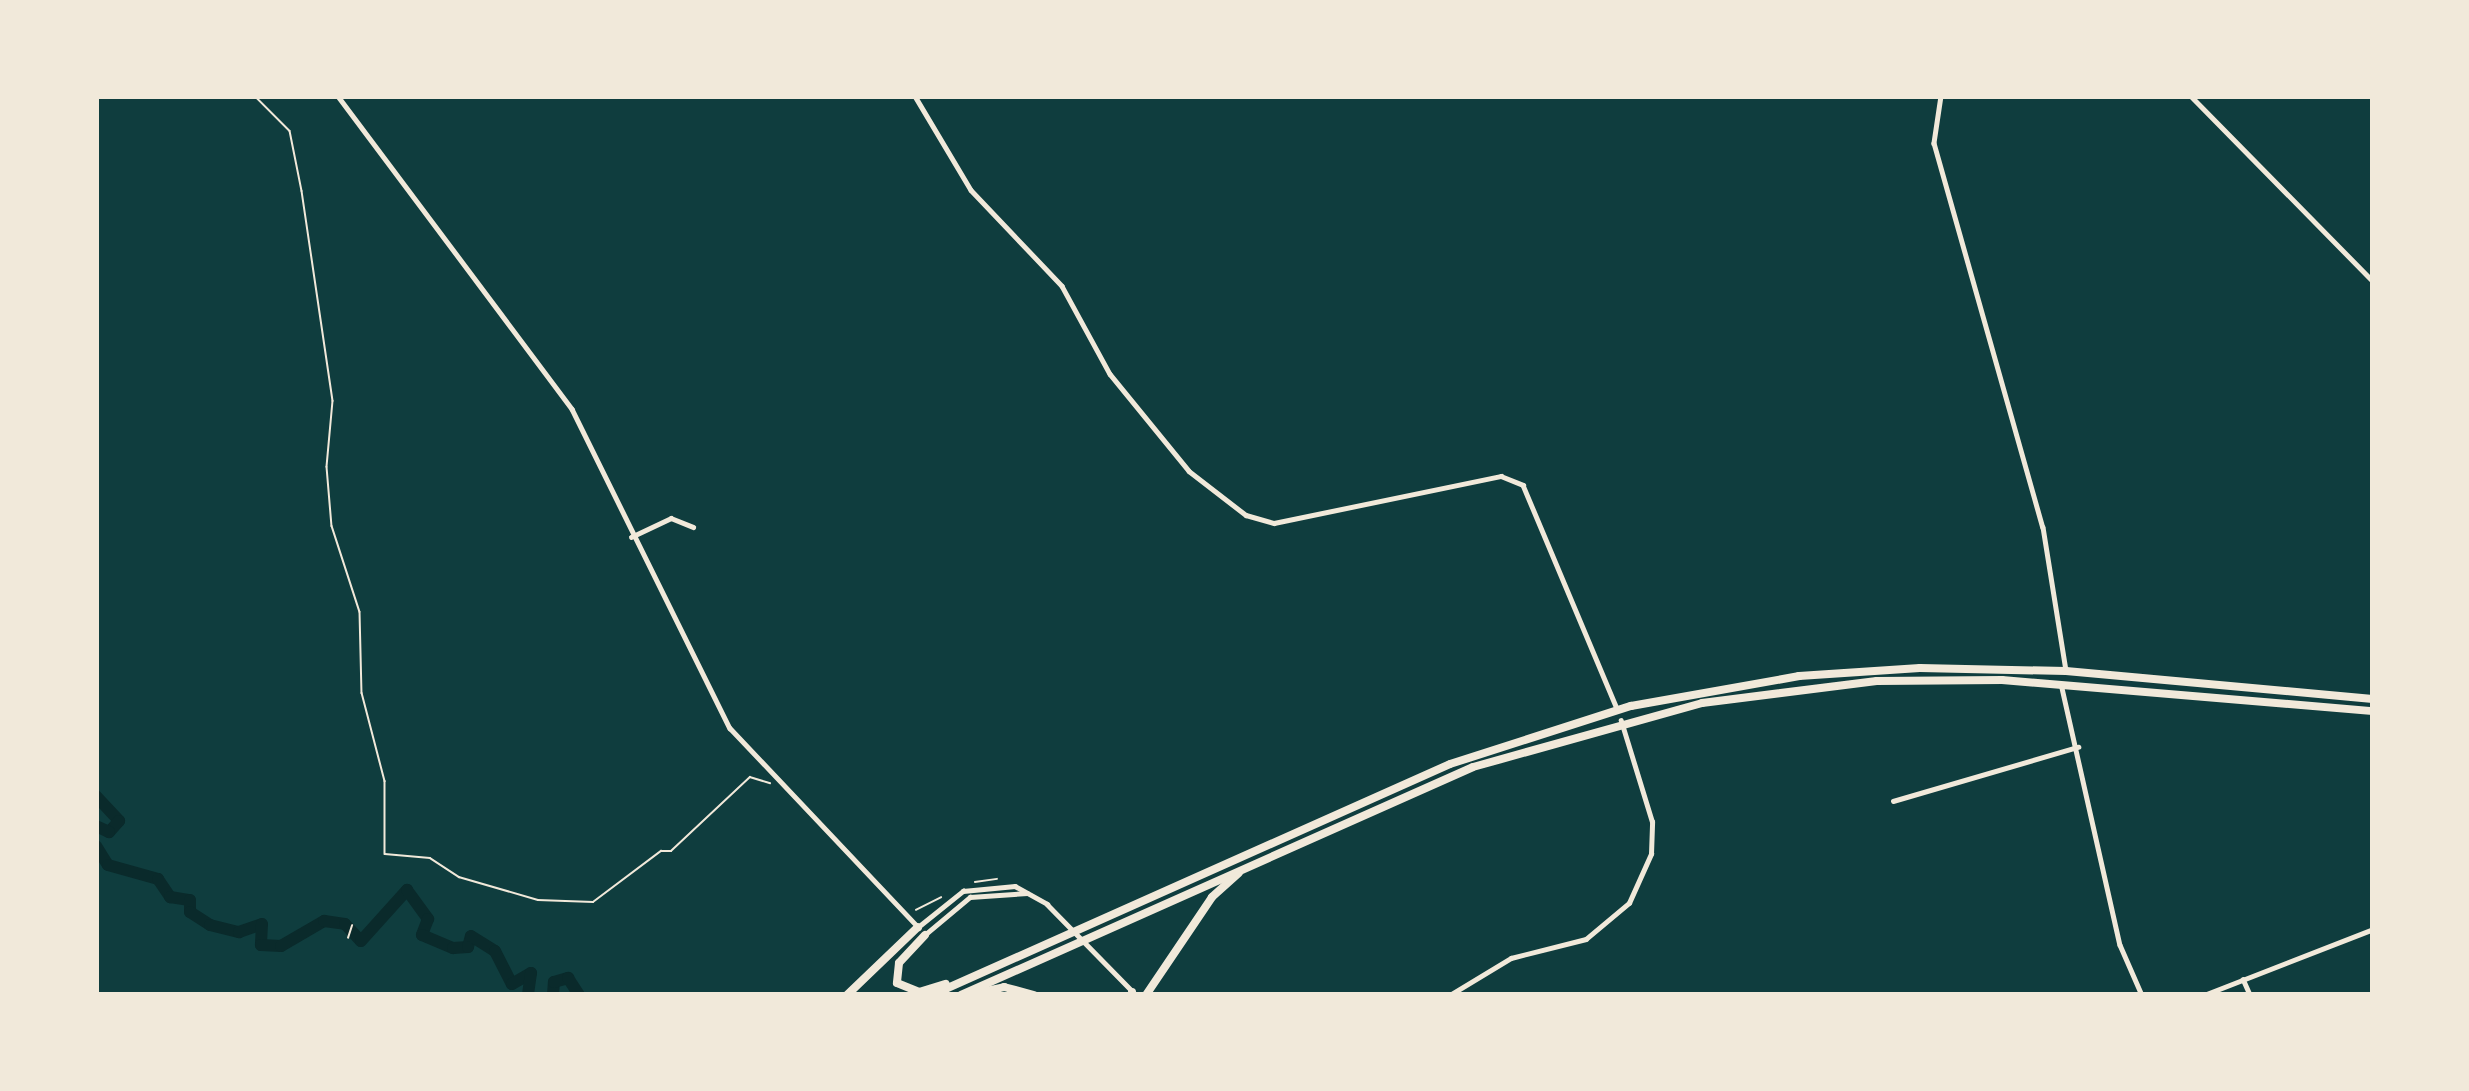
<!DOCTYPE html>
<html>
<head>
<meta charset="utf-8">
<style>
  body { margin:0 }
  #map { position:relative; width:2469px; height:1091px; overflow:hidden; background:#0f3d3e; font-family:"Libre Baskerville",serif }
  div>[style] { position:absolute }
  .river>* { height:12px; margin:-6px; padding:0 6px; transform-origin:6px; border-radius:6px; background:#0a2a2b }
  .path>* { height:1.5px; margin:-0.75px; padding:0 0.75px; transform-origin:0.75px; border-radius:0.75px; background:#f1e9da }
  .minor>* { height:4.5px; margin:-2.25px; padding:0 2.25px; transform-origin:2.25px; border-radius:2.25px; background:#f1e9da }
  .tertiary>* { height:4.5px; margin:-2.25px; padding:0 2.25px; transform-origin:2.25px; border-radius:2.25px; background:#f1e9da }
  .trunk>* { height:8px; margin:-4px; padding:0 4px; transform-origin:4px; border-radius:4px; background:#f1e9da }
  span { translate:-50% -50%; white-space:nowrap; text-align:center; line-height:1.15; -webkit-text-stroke:12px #f1e9da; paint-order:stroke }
  .frame { position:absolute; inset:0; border:99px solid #f1e9da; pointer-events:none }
</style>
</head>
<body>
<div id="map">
  <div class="river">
    <i style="left:96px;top:796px;width:34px;rotate:47deg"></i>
    <i style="left:119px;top:821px;width:15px;rotate:132deg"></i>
    <i style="left:109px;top:832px;width:14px;rotate:-155deg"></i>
    <i style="left:96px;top:846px;width:22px;rotate:58deg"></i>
    <i style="left:108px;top:865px;width:52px;rotate:15.6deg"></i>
    <i style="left:158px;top:879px;width:22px;rotate:56deg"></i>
    <i style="left:170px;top:897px;width:20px;rotate:9deg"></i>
    <i style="left:190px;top:900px;width:12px;rotate:90deg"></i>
    <i style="left:190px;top:912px;width:24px;rotate:33deg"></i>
    <i style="left:210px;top:925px;width:30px;rotate:14deg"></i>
    <i style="left:239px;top:932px;width:24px;rotate:-19deg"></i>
    <i style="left:262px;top:924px;width:21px;rotate:93deg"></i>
    <i style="left:261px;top:945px;width:20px;rotate:3deg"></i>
    <i style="left:281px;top:946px;width:50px;rotate:-30.2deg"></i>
    <i style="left:324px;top:921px;width:21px;rotate:8deg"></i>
    <i style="left:345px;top:924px;width:23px;rotate:47deg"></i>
    <i style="left:361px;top:941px;width:69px;rotate:-48deg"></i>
    <i style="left:407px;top:890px;width:36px;rotate:54deg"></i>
    <i style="left:428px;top:919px;width:17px;rotate:111deg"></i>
    <i style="left:422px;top:935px;width:34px;rotate:23deg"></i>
    <i style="left:453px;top:948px;width:15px;rotate:-4deg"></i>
    <i style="left:468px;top:947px;width:11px;rotate:-75deg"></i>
    <i style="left:471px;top:936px;width:28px;rotate:32deg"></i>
    <i style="left:495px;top:951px;width:37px;rotate:63deg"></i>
    <i style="left:512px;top:984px;width:22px;rotate:-30deg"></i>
    <i style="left:531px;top:973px;width:22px;rotate:98deg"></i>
    <i style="left:553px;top:995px;width:13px;rotate:-86deg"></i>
    <i style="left:554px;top:982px;width:15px;rotate:-16deg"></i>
    <i style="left:568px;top:978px;width:20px;rotate:57deg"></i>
  </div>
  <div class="path">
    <i style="left:255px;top:96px;width:49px;rotate:45deg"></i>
    <i style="left:290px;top:131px;width:61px;rotate:78.7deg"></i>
    <i style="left:302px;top:191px;width:212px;rotate:81.6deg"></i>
    <i style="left:333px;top:401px;width:66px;rotate:95.2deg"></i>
    <i style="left:327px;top:467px;width:59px;rotate:85.2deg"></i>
    <i style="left:332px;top:526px;width:90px;rotate:72deg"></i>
    <i style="left:360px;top:612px;width:81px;rotate:88.6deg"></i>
    <i style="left:362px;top:693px;width:91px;rotate:75.4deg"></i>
    <i style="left:385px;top:781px;width:73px;rotate:90deg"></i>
    <i style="left:385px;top:854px;width:45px;rotate:5.1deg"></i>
    <i style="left:430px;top:858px;width:35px;rotate:33deg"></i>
    <i style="left:459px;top:877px;width:82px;rotate:16.2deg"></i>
    <i style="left:538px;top:900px;width:55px;rotate:2.1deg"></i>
    <i style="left:593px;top:902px;width:85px;rotate:-36.9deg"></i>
    <i style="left:661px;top:851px;width:10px"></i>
    <i style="left:671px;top:851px;width:108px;rotate:-43.1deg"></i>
    <i style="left:750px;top:777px;width:21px;rotate:17deg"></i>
    <i style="left:975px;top:882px;width:22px;rotate:-8deg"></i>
    <i style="left:916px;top:910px;width:28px;rotate:-27deg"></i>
    <i style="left:348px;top:938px;width:13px;rotate:-72deg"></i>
  </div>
  <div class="minor">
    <i style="left:915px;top:96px;width:109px;rotate:59.2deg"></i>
    <i style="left:971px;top:190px;width:132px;rotate:46.5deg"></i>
    <i style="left:1062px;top:286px;width:100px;rotate:61.4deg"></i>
    <i style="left:1110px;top:374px;width:125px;rotate:50.8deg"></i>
    <i style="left:1189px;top:471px;width:72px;rotate:37.7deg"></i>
    <i style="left:1246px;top:515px;width:29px;rotate:16deg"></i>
    <i style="left:1274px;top:523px;width:232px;rotate:-11.7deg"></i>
    <i style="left:1501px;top:476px;width:24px;rotate:22deg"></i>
    <i style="left:1523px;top:485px;width:243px;rotate:67.2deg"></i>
    <i style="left:1941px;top:96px;width:48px;rotate:98.5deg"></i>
    <i style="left:1934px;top:143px;width:399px;rotate:74.2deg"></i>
    <i style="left:2043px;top:527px;width:146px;rotate:80.9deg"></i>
    <i style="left:2191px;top:96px;width:260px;rotate:45.5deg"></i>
    <i style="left:631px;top:537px;width:44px;rotate:-25.4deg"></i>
    <i style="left:671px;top:518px;width:24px;rotate:22deg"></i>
    <i style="left:2062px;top:688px;width:263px;rotate:77.3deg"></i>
    <i style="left:2120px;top:945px;width:55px;rotate:66.3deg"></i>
    <i style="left:1893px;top:801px;width:193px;rotate:-16.3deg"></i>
    <i style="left:2243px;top:979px;width:17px;rotate:66deg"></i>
    <i style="left:1450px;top:995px;width:71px;rotate:-31.2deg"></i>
    <i style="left:1511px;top:958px;width:77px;rotate:-14.2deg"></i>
    <i style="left:1586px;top:939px;width:56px;rotate:-39.9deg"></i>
    <i style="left:1629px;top:903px;width:54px;rotate:-65.8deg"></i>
    <i style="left:1651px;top:854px;width:32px;rotate:-88deg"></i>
    <i style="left:1652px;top:822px;width:106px;rotate:-107.1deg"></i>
    <i style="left:2204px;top:995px;width:181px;rotate:-21.3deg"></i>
  </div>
  <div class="tertiary">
    <i style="left:338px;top:96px;width:391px;rotate:53.2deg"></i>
    <i style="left:572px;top:409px;width:356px;rotate:63.7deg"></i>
    <i style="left:730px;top:728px;width:275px;rotate:46.6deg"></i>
    <i style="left:918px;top:927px;width:58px;rotate:-38.7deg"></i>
    <i style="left:963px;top:891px;width:52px;rotate:-5.5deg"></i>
    <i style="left:1015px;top:886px;width:37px;rotate:29deg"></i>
    <i style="left:1047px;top:904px;width:127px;rotate:45.6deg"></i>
    <i style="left:927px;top:933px;width:56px;rotate:-39.9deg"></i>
    <i style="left:970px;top:897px;width:57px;rotate:-4deg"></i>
  </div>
  <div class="trunk">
    <i style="left:925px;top:935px;width:38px;rotate:133deg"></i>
    <i style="left:899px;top:963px;width:20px;rotate:96deg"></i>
    <i style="left:897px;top:983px;width:24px;rotate:22deg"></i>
    <i style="left:919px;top:992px;width:28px;rotate:-17deg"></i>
    <i style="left:1132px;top:992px;width:3px;rotate:90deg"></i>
    <i style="left:972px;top:994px;width:33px;rotate:-12deg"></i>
    <i style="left:1004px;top:987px;width:31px;rotate:15deg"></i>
    <i style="left:847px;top:995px;width:98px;rotate:-43.8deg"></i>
    <i style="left:932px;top:995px;width:567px;rotate:-24.03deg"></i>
    <i style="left:1450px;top:764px;width:190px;rotate:-17.8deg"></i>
    <i style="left:1631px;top:706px;width:171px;rotate:-10.1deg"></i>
    <i style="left:1799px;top:676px;width:121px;rotate:-3.8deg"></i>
    <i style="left:1920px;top:668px;width:146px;rotate:1.2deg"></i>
    <i style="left:2066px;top:671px;width:308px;rotate:5.2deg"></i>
    <i style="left:961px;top:995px;width:560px;rotate:-24deg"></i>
    <i style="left:1473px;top:767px;width:238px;rotate:-15.6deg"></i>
    <i style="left:1702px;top:703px;width:176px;rotate:-7.2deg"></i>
    <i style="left:1877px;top:681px;width:125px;rotate:-0.5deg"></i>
    <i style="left:2002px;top:680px;width:372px;rotate:4.8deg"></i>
    <i style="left:1146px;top:995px;width:118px;rotate:-56deg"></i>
    <i style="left:1212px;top:897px;width:36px;rotate:-42deg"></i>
  </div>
  <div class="frame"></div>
</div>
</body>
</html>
